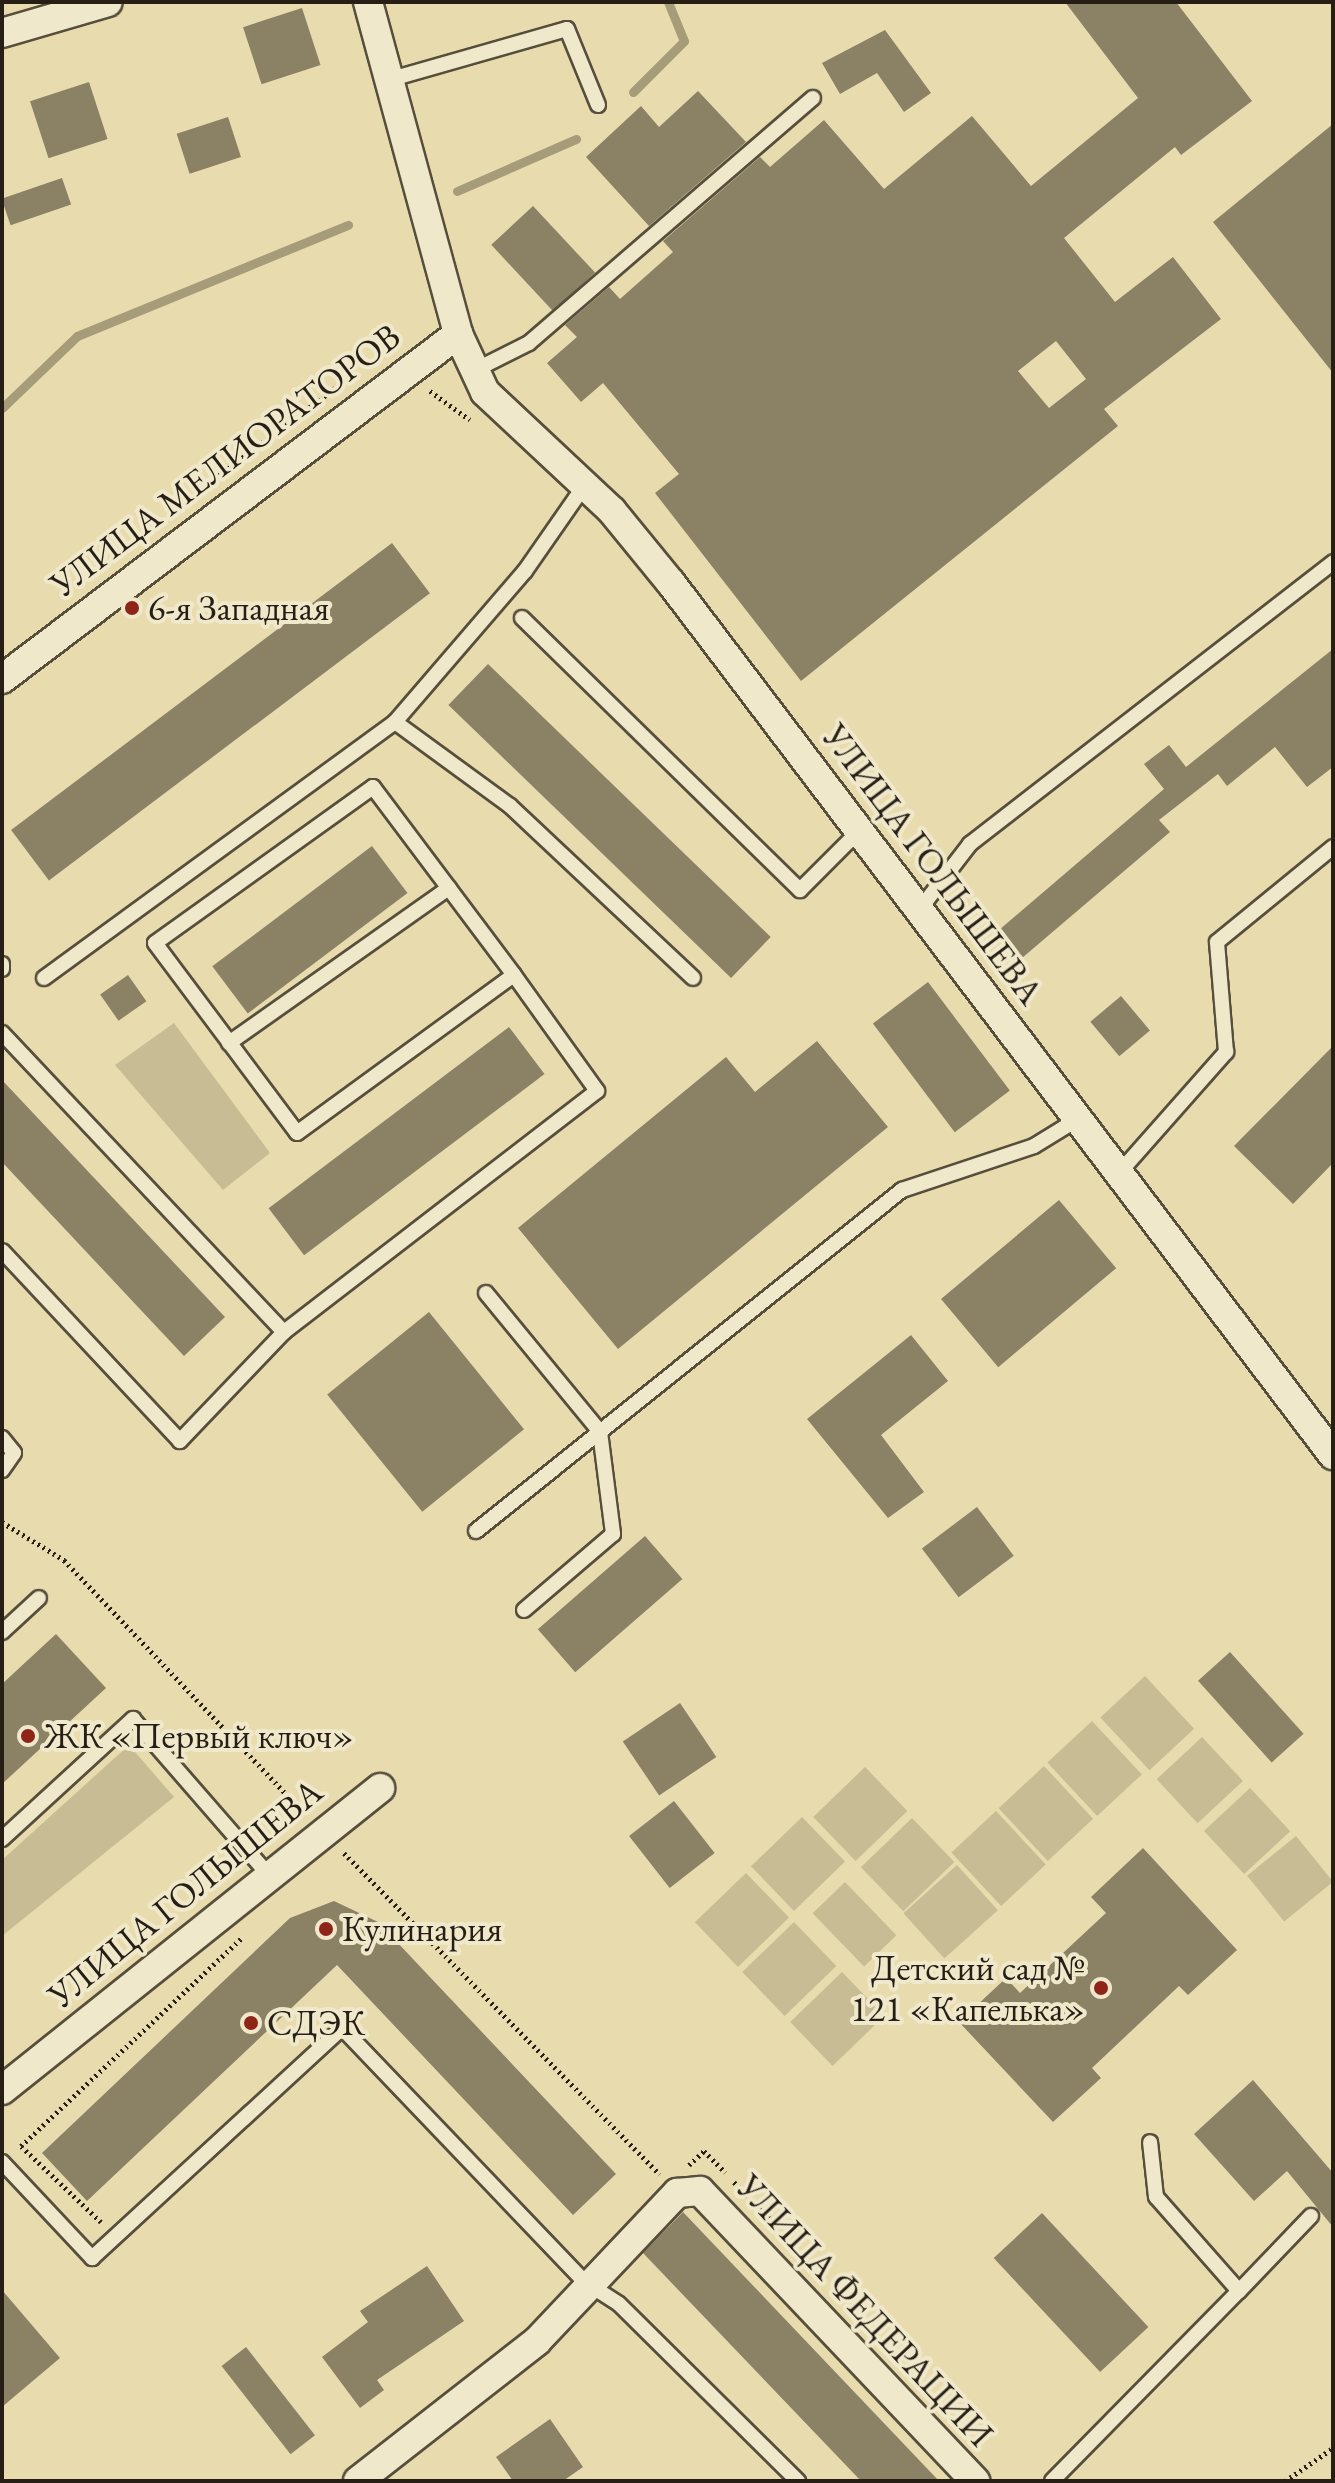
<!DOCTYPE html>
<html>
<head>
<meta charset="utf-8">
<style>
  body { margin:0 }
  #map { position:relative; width:1335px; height:2483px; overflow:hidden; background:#e8dcae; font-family:"EB Garamond",serif }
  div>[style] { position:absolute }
  .green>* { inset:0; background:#c7bc94; transform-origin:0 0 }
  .stream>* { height:9px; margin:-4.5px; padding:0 4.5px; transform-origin:4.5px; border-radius:4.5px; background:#a69c7a }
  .building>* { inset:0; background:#8b8165; transform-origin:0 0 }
  .path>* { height:5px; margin-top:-2.5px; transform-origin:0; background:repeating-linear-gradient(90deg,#271f16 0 2px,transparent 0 6px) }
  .roads { filter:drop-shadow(2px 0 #574e3c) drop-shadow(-2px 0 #574e3c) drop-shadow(0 2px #574e3c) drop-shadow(0 -2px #574e3c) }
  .lane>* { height:14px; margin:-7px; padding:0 7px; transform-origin:7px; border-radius:7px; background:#f0e8ca }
  .street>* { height:28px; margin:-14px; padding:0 14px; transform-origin:14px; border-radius:14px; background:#f0e8ca }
  .dots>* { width:22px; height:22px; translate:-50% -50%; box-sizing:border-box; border:4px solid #f0e8ca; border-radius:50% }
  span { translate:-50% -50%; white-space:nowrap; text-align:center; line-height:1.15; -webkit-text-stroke:8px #f0e8ca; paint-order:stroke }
  .street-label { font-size:36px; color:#271f16 }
  .poi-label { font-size:36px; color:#271f16 }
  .left { translate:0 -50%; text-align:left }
  .right { translate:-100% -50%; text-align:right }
  .frame { position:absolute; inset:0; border:4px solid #271f16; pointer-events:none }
</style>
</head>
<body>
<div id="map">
  <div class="green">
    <i style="clip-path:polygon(174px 1023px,270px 1153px,223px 1190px,115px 1065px)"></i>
    <i style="left:1145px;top:1676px;width:72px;height:61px;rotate:47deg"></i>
    <i style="left:1092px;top:1721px;width:73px;height:61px;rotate:47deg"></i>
    <i style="left:1202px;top:1737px;width:60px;height:62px;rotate:47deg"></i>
    <i style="clip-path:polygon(129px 1745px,174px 1797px,2px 1936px,2px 1860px)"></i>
    <i style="left:1044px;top:1766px;width:72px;height:62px;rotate:47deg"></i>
    <i style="left:865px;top:1767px;width:61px;height:72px;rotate:46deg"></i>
    <i style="left:1250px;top:1788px;width:59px;height:63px;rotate:47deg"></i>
    <i style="left:996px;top:1811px;width:73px;height:61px;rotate:47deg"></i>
    <i style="left:802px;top:1817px;width:62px;height:71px;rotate:46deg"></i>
    <i style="left:912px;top:1818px;width:61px;height:71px;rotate:46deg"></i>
    <i style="left:1296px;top:1836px;width:59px;height:63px;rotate:51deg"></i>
    <i style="left:957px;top:1865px;width:61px;height:72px;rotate:48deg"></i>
    <i style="left:746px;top:1873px;width:62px;height:71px;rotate:46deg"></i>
    <i style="left:845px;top:1882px;width:74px;height:45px;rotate:46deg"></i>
    <i style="left:794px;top:1922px;width:61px;height:72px;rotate:46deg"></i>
    <i style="left:842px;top:1972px;width:61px;height:72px;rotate:46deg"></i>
  </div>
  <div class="stream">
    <i style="left:633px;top:92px;width:72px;rotate:-45deg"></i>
    <i style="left:684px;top:41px;width:42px;rotate:-112.3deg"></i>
    <i style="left:457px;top:191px;width:130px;rotate:-23.6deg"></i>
    <i style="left:2px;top:408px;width:104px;rotate:-43.8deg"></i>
    <i style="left:77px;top:336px;width:293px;rotate:-22.3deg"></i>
  </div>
  <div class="building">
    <i style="clip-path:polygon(evenodd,1065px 2px,1176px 2px,1252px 101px,1181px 155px,1175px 147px,1064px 238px,1115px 302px,1173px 257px,1221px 319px,1104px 409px,1118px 426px,801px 681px,655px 493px,679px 474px,603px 383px,581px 402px,547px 363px,577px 337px,565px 325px,609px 287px,620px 299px,673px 252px,663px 241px,760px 157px,770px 167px,824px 120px,884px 189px,972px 116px,1031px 186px,1138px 98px,1065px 2px,1056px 341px,1086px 379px,1049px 408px,1018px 371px,1056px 341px)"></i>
    <i style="left:302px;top:8px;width:60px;height:62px;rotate:72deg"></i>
    <i style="clip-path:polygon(885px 30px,931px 93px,904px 112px,877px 73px,840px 94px,822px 63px)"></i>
    <i style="left:89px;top:82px;width:60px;height:62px;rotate:72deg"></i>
    <i style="clip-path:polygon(698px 91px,746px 142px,649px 226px,586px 157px,641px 106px,659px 127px)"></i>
    <i style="left:228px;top:117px;width:42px;height:54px;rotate:72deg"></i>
    <i style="clip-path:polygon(1333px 124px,1333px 373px,1213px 222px)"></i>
    <i style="left:62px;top:178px;width:28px;height:64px;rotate:71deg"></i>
    <i style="left:533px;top:206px;width:91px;height:57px;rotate:47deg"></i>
    <i style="left:392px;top:543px;width:63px;height:477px;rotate:53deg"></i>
    <i style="clip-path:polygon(1333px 649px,1333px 767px,1307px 787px,1275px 747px,1227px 786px,1218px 774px,1159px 820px,1170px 832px,1022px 958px,999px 930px,1164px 789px,1144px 764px,1169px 745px,1186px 767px)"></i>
    <i style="left:488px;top:664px;width:393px;height:57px;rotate:44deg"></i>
    <i style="left:372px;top:846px;width:59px;height:200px;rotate:53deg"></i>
    <i style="left:128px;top:975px;width:32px;height:34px;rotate:55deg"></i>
    <i style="left:928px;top:982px;width:136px;height:69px;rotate:53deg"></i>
    <i style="left:1121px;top:996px;width:45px;height:40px;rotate:50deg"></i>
    <i style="left:509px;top:1027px;width:59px;height:301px;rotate:53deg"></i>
    <i style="clip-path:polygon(817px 1041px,888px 1127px,618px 1349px,518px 1228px,726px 1057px,755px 1092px)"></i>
    <i style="clip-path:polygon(1333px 1046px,1333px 1163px,1293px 1204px,1234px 1146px)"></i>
    <i style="clip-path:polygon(2px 1080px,225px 1317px,184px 1356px,2px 1162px)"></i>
    <i style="left:1059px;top:1200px;width:89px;height:154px;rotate:50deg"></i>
    <i style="left:429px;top:1312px;width:151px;height:131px;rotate:51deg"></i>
    <i style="clip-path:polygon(911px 1335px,948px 1381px,881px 1435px,924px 1492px,888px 1518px,807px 1419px)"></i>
    <i style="left:977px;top:1507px;width:61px;height:69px;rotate:53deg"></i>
    <i style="left:645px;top:1536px;width:57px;height:142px;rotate:49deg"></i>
    <i style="clip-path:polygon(56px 1634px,106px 1688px,2px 1784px,2px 1684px)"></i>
    <i style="left:1230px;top:1652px;width:110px;height:43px;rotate:48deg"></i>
    <i style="left:680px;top:1703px;width:65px;height:69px;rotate:56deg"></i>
    <i style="left:674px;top:1801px;width:66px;height:57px;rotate:52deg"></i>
    <i style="clip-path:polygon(1143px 1848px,1237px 1950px,1188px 1995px,1179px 1986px,1092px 2068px,1101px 2078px,1053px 2122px,959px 2022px,1006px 1978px,1020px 1993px,1106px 1913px,1091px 1897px)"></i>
    <i style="clip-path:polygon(334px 1901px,378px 1922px,616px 2174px,573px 2215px,337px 1965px,87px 2201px,42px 2153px,290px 1918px)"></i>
    <i style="clip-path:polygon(1253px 2080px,1333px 2173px,1333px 2227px,1287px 2171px,1254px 2201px,1194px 2134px)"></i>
    <i style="clip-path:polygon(683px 2212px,939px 2481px,861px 2481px,643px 2253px)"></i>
    <i style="left:1042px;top:2213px;width:156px;height:66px;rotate:47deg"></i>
    <i style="clip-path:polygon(427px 2266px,464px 2321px,377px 2380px,384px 2390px,360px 2408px,322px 2357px,368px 2322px,360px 2311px)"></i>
    <i style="clip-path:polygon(2px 2290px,60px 2358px,2px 2407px)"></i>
    <i style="left:246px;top:2347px;width:112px;height:31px;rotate:52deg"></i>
    <i style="clip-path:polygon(550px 2419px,583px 2467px,563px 2481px,513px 2481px,496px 2457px)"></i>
  </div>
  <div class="path">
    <i style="left:430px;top:391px;width:49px;rotate:35.9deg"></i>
    <i style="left:199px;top:490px;width:174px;rotate:-36.8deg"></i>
    <i style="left:2px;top:1522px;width:73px;rotate:31.5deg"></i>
    <i style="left:64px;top:1560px;width:352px;rotate:46.5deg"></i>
    <i style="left:344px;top:1853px;width:450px;rotate:45.5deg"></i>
    <i style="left:689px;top:2165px;width:21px;rotate:-43deg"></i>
    <i style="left:704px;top:2151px;width:30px;rotate:45deg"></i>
    <i style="left:734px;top:2182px;width:54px;rotate:45.7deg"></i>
    <i style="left:101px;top:2222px;width:110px;rotate:-136.5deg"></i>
    <i style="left:21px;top:2146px;width:302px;rotate:-43.3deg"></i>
    <i style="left:1285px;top:2481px;width:58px;rotate:-34.5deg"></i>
  </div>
  <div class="roads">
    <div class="lane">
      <i style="left:388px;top:80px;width:186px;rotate:-15.9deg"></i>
      <i style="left:567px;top:29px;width:82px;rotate:67.8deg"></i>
      <i style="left:475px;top:370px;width:60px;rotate:-26.6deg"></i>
      <i style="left:529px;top:343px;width:375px;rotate:-40.8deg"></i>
      <i style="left:522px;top:618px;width:389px;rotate:44.4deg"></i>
      <i style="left:800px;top:890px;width:85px;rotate:-45deg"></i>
      <i style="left:395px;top:722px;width:142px;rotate:36.1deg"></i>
      <i style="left:510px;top:806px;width:251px;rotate:43.2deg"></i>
      <i style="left:920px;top:909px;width:82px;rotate:-52.4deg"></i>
      <i style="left:970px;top:844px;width:460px;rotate:-37.8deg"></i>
      <i style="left:2px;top:964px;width:5px;rotate:90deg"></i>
      <i style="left:44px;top:978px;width:434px;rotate:-36.1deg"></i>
      <i style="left:395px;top:722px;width:199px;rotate:-49.3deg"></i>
      <i style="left:525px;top:571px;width:103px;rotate:-55.2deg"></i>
      <i style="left:2px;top:1033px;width:411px;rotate:46.7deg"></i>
      <i style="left:284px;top:1332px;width:151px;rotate:133.7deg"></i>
      <i style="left:180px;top:1441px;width:260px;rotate:-133.1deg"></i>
      <i style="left:229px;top:1043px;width:269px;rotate:-35.2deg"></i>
      <i style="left:1119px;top:1173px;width:162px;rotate:-48.5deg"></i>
      <i style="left:1226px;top:1052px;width:110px;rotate:-94.7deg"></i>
      <i style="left:1217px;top:942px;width:150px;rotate:-39.3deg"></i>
      <i style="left:486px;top:1293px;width:180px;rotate:50.6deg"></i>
      <i style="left:600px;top:1432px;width:103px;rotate:82.7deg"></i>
      <i style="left:613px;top:1534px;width:117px;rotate:139.5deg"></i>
      <i style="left:284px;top:1332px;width:395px;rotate:-37.6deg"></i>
      <i style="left:597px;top:1091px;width:143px;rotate:-125.6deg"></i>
      <i style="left:514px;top:975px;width:235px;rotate:-126.9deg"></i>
      <i style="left:373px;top:787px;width:268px;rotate:144.4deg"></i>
      <i style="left:155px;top:943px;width:237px;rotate:53.2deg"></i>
      <i style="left:297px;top:1133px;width:268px;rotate:-36.1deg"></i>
      <i style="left:2px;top:1438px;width:19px;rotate:51deg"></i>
      <i style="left:14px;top:1453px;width:21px;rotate:125deg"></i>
      <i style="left:476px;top:1531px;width:546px;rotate:-38.68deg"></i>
      <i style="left:902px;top:1190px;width:139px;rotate:-18.4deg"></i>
      <i style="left:1034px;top:1146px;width:52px;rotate:-31.5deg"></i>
      <i style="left:2px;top:1632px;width:50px;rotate:-42.6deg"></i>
      <i style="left:2px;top:1839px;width:178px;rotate:-42.5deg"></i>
      <i style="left:133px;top:1719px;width:203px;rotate:49deg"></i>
      <i style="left:2px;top:2162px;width:132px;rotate:46.8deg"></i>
      <i style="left:92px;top:2258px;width:340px;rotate:-42.6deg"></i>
      <i style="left:342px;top:2028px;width:352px;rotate:46.3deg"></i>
      <i style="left:585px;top:2282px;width:40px;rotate:32.9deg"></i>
      <i style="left:619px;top:2304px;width:252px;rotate:44.7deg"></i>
      <i style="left:1239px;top:2291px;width:104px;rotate:-46.2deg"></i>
      <i style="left:1052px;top:2481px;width:267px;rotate:-45.5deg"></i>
      <i style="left:1239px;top:2291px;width:125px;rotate:-131.4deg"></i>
      <i style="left:1156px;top:2197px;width:55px;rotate:-96.2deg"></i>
    </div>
    <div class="street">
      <i style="left:368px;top:2px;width:344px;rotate:74.8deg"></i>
      <i style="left:458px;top:334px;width:64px;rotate:65deg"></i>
      <i style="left:485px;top:392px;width:174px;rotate:43.1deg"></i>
      <i style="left:612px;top:511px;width:93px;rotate:50.7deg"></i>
      <i style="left:671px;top:583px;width:1095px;rotate:52.8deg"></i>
      <i style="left:2px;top:33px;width:110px;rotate:-16.3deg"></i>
      <i style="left:2px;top:679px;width:572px;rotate:-37.11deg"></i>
      <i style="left:2px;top:2090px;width:484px;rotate:-38.6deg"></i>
      <i style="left:358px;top:2481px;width:227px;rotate:-38deg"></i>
      <i style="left:537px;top:2341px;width:204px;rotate:-46.6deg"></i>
      <i style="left:677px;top:2193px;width:23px;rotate:-5deg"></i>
      <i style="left:700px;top:2191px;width:400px;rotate:46.5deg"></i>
    </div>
  </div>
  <div class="dots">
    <i style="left:132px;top:608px;background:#8f2418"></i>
    <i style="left:28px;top:1736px;background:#8f2418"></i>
    <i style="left:326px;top:1929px;background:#8f2418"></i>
    <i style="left:1101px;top:1988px;background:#8f2418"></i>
    <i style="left:251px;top:2023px;background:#8f2418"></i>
  </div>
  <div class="street-label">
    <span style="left:225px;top:460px;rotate:-37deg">УЛИЦА МЕЛИОРАТОРОВ</span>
    <span style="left:933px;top:864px;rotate:53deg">УЛИЦА ГОЛЫШЕВА</span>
    <span style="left:185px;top:1893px;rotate:-39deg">УЛИЦА ГОЛЫШЕВА</span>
    <span style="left:865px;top:2310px;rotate:47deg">УЛИЦА ФЕДЕРАЦИИ</span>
  </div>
  <div class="poi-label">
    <span class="left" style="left:148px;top:608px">6-я Западная</span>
    <span class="left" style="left:44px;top:1736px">ЖК «Первый ключ»</span>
    <span class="left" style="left:342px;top:1929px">Кулинария</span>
    <span class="right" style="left:1085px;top:1988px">Детский сад №<br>121 «Капелька»</span>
    <span class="left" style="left:267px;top:2023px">СДЭК</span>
  </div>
  <div class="frame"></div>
</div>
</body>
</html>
